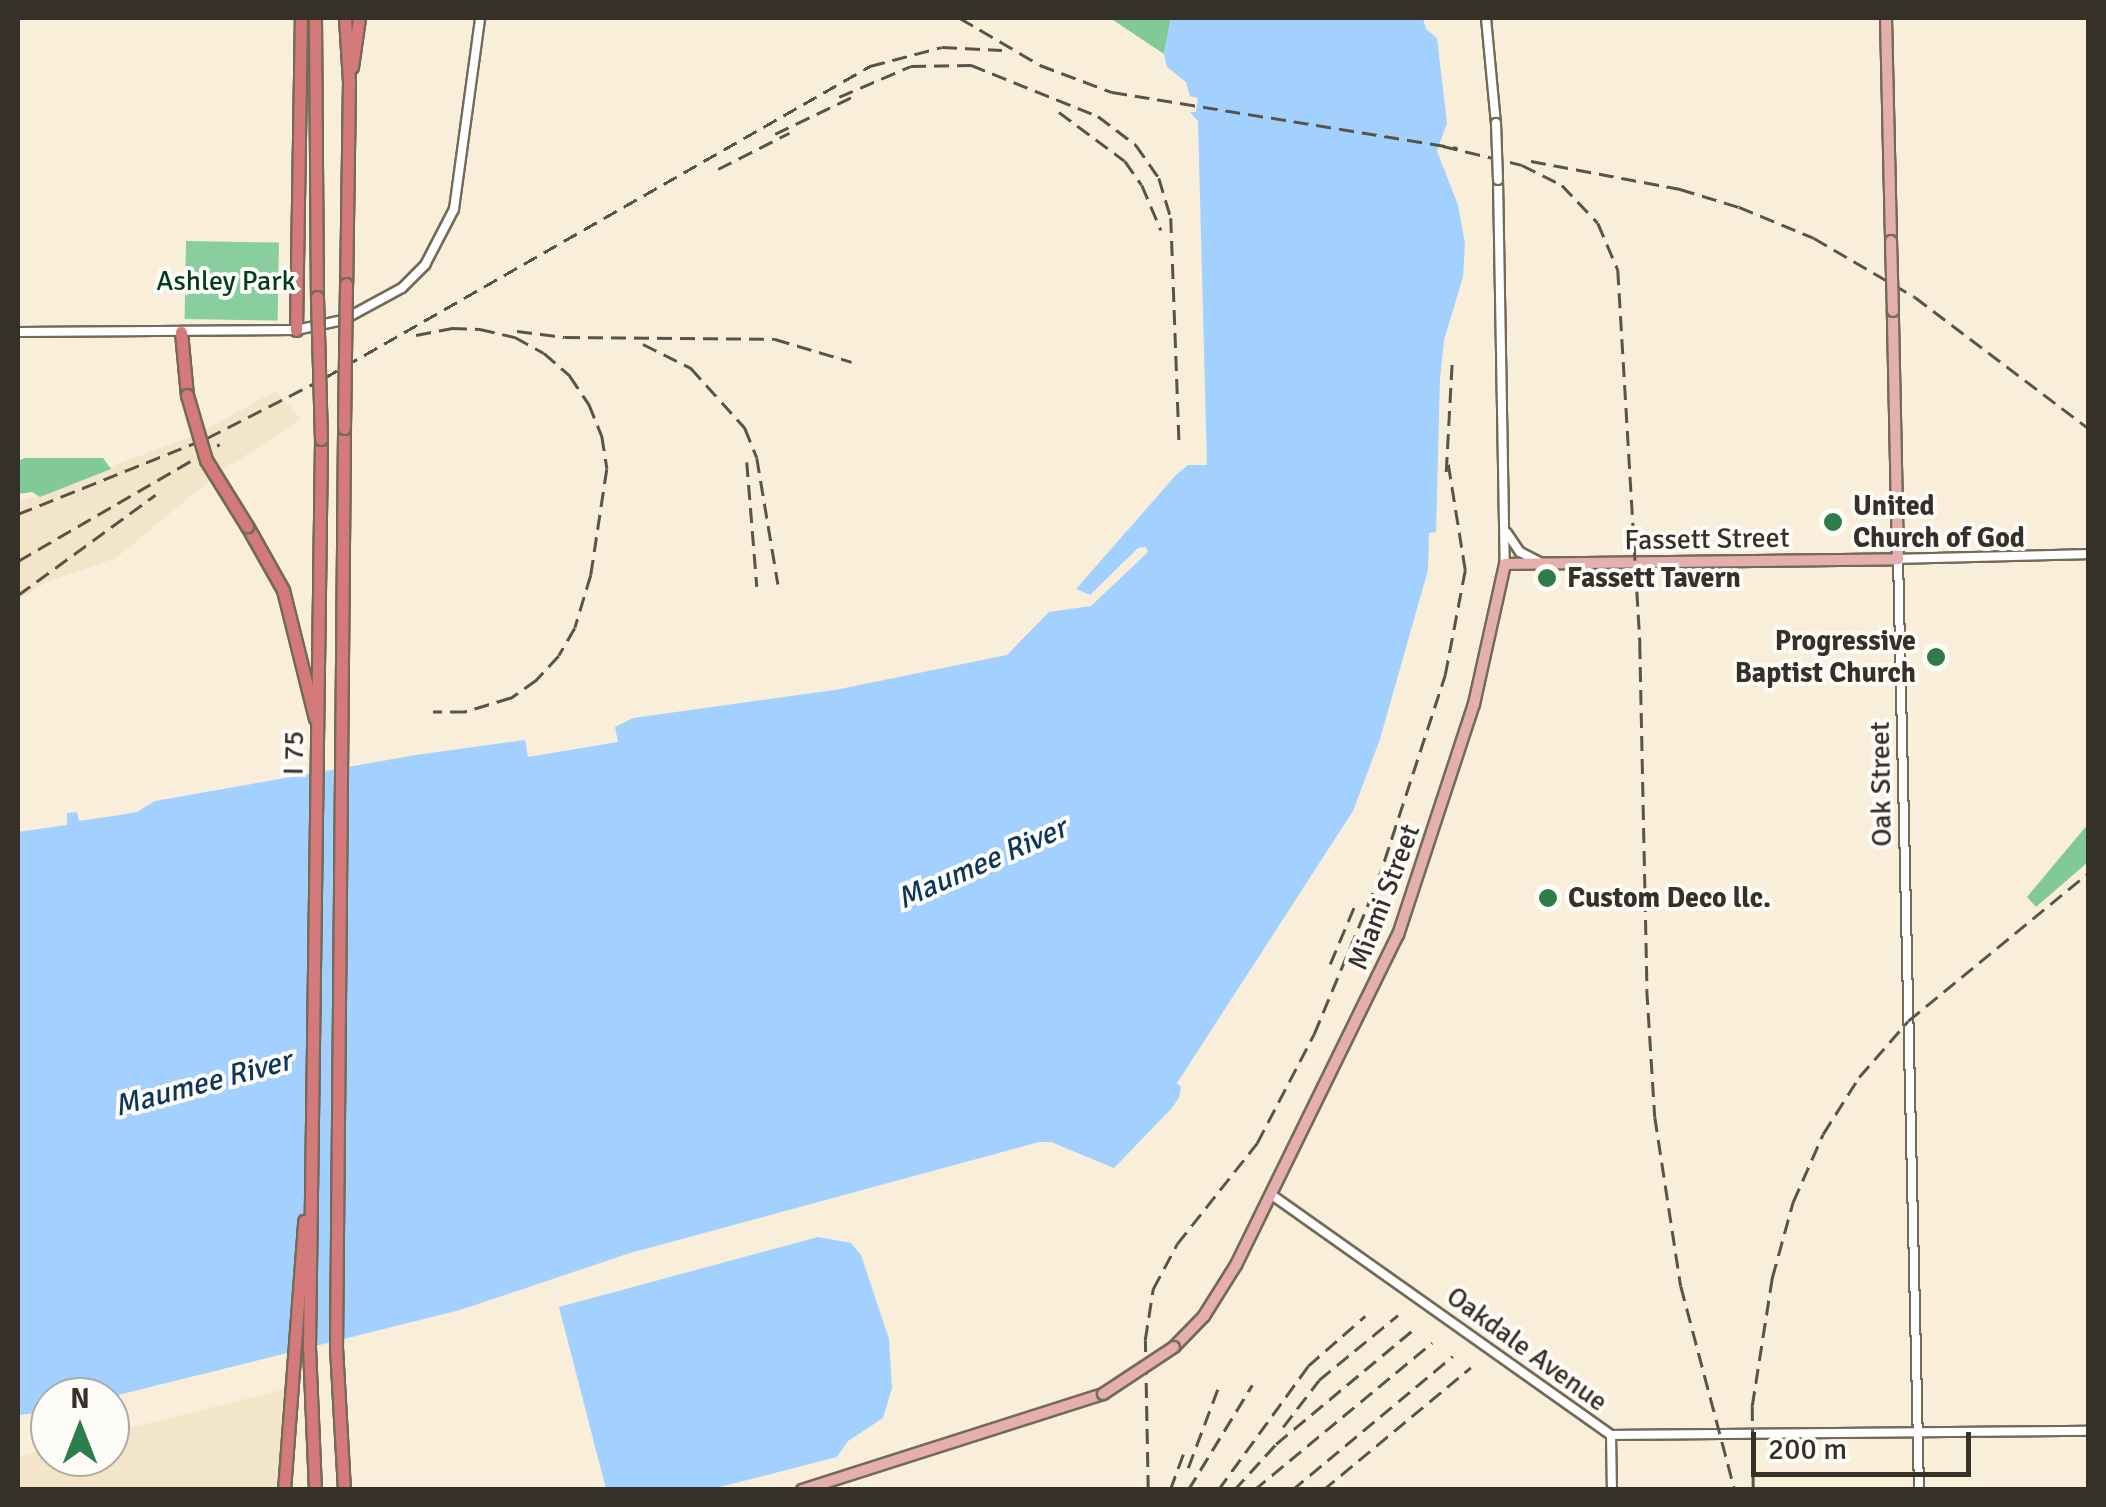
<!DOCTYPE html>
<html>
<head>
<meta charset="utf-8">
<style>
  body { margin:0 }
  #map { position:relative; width:2106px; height:1507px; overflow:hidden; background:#f8eeda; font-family:Signika,sans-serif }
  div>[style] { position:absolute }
  .built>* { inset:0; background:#f3e5ca }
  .green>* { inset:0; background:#88ce9e; transform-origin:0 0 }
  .forest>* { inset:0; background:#81ca98 }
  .water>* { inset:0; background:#a2d0ff }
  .roads { filter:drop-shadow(2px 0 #736a58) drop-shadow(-2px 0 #736a58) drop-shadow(0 2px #736a58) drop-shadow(0 -2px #736a58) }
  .minor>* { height:8px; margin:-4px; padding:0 4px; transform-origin:4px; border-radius:4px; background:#fff }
  .major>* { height:10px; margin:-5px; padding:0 5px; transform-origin:5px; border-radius:5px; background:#e5afb0 }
  .highway>* { height:11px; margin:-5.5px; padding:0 5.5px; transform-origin:5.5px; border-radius:5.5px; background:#d47a7b }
  .rail>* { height:2.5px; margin-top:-1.25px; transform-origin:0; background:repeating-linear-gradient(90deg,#59544a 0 15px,transparent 0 23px) }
  .bridges { filter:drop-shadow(2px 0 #736a58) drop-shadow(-2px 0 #736a58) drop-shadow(0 2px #736a58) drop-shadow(0 -2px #736a58) }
  .minor-bridge>* { height:8px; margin:-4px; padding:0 4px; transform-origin:4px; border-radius:4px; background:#fff }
  .major-bridge>* { height:10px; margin:-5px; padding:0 5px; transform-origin:5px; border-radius:5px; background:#e5afb0 }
  .highway-bridge>* { height:11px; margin:-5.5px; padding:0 5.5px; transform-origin:5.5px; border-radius:5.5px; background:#d47a7b }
  .dots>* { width:28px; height:28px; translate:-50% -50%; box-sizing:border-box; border:5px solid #fefcf8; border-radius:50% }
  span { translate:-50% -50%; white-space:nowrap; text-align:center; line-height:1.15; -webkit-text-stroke:8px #fefcf8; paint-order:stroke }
  .park-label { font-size:28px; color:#003c1d }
  .poi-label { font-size:28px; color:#353129; font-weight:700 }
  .left { translate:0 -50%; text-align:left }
  .right { translate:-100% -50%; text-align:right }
  .street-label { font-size:28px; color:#353129 }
  .water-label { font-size:30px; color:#0c365b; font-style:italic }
  .frame { position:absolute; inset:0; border:20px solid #353129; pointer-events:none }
  .north { position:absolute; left:30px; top:1377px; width:100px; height:100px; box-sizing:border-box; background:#fefcf8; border:2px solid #aeaba5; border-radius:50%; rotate:0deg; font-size:28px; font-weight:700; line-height:40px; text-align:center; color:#353129 }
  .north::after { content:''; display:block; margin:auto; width:35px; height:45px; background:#2e7b4b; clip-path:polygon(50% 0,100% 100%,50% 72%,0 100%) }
  .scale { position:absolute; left:1751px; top:1432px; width:220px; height:45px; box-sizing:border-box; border:5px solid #353129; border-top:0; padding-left:12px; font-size:30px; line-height:35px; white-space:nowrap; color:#353129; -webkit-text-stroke:8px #fefcf8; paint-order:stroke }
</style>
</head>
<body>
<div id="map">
  <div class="built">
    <i style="clip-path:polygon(276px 391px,301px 419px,221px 471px,116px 558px,47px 582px,18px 600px,18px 502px,197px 434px)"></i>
    <i style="clip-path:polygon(285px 1389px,277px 1489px,18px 1489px,18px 1457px,50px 1448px,50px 1457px,110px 1457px,110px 1433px)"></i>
  </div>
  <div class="green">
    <i style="left:186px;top:241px;width:93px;height:78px;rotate:1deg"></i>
  </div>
  <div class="forest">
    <i style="clip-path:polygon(1110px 18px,1171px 18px,1164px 54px)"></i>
    <i style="clip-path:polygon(25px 458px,103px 458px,111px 469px,40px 497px,32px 492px,18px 494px,18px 461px)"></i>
    <i style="clip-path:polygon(2088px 824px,2088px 862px,2036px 907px,2027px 897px)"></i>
  </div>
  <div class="water">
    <i style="clip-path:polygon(1171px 18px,1423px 18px,1426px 29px,1437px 38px,1447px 123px,1437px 151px,1458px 205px,1465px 244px,1463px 277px,1444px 340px,1440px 379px,1436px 532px,1429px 533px,1428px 570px,1380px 739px,1353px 811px,1177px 1083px,1181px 1087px,1179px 1098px,1171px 1109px,1114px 1168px,1051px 1142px,1039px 1142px,630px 1253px,460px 1310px,110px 1397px,50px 1397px,50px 1412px,18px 1415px,18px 832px,67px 825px,67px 813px,77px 812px,79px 821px,120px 815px,137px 812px,155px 801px,416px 755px,525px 740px,528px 757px,618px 742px,615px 727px,633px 718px,835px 690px,1007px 655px,1049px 612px,1091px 606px,1148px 552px,1146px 547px,1138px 548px,1090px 595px,1076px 589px,1176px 475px,1188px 465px,1207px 465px,1198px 121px,1190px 112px,1196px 112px,1198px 98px,1190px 96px,1186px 82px,1167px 67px,1164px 54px)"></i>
    <i style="clip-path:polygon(818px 1237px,851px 1243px,861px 1255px,889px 1339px,892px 1388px,883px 1418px,848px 1441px,837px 1457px,712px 1489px,606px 1489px,559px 1307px)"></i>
  </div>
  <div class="roads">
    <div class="minor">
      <i style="left:1486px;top:18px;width:105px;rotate:84.6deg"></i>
      <i style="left:1498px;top:180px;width:384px;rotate:89deg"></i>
      <i style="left:18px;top:332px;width:278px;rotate:-0.4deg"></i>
      <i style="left:296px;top:330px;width:48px;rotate:-12deg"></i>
      <i style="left:343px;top:320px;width:67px;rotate:-28.5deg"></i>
      <i style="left:402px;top:288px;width:33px;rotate:-45deg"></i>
      <i style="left:425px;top:265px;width:63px;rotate:-62.6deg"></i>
      <i style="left:454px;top:209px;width:193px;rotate:-82.2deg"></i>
      <i style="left:1507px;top:533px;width:23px;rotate:56deg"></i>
      <i style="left:1520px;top:552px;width:22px;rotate:27deg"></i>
      <i style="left:1272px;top:1195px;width:415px;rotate:35.3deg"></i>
      <i style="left:1611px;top:1435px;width:477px;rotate:-0.5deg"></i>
      <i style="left:1611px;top:1435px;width:55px;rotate:89deg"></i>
      <i style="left:1919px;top:1490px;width:931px;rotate:-91.29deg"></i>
      <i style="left:1898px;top:559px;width:190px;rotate:-1.5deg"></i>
    </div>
    <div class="major">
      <i style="left:1886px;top:18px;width:223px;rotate:88.7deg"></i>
      <i style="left:1174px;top:1347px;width:43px;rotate:-45.9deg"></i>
      <i style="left:1204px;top:1316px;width:60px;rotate:-57.9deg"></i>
      <i style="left:1236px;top:1265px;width:368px;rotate:-63.9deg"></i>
      <i style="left:1398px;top:935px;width:243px;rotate:-71.8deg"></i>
      <i style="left:1474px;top:704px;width:143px;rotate:-77.5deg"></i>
      <i style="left:1505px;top:564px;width:393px;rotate:-0.7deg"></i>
      <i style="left:1898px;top:559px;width:248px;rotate:-91.2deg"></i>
      <i style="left:802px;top:1490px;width:316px;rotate:-17.7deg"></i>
    </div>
    <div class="highway">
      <i style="left:315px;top:18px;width:279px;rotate:89.6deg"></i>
      <i style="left:345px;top:18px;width:63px;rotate:86.4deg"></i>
      <i style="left:349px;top:81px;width:203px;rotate:90.8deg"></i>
      <i style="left:352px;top:67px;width:49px;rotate:-81.9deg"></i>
      <i style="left:296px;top:330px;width:312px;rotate:-89.1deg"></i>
      <i style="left:181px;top:332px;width:63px;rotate:84.6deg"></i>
      <i style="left:247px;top:526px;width:73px;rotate:60.6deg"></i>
      <i style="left:283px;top:590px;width:132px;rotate:76deg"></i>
      <i style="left:284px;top:1490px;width:270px;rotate:-85.7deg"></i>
      <i style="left:315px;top:1490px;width:144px;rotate:-92.4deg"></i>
      <i style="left:309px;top:1346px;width:907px;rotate:-89.24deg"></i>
      <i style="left:344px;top:1490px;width:141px;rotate:-93.2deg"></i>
      <i style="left:336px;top:1349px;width:921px;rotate:-89.5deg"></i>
    </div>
  </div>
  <div class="rail">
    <i style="left:960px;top:18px;width:93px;rotate:30.4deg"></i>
    <i style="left:1040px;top:65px;width:77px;rotate:20.6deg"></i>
    <i style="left:1112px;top:92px;width:350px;rotate:9.2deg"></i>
    <i style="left:839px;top:97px;width:78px;rotate:-23.3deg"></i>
    <i style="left:911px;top:66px;width:60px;rotate:-1deg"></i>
    <i style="left:971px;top:65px;width:137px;rotate:21.9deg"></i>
    <i style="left:1098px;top:116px;width:48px;rotate:37.3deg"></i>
    <i style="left:1136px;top:145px;width:40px;rotate:55.1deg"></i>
    <i style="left:1159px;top:178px;width:42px;rotate:73.3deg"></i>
    <i style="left:1171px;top:218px;width:223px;rotate:87.9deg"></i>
    <i style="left:1059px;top:112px;width:82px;rotate:36.6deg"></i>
    <i style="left:1125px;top:161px;width:29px;rotate:55deg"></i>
    <i style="left:1142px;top:185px;width:49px;rotate:67.1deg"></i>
    <i style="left:775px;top:134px;width:85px;rotate:-25.7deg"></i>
    <i style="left:1443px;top:146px;width:81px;rotate:13.5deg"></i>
    <i style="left:1522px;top:165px;width:45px;rotate:26.6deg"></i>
    <i style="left:1562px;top:185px;width:52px;rotate:46.5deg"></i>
    <i style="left:1598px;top:223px;width:51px;rotate:66.9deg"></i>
    <i style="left:1618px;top:270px;width:375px;rotate:86.6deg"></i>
    <i style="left:1640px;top:644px;width:346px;rotate:88.8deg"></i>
    <i style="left:1647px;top:990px;width:127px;rotate:86.4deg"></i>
    <i style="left:1655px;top:1117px;width:171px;rotate:81.3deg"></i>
    <i style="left:1681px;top:1286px;width:211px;rotate:75.2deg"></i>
    <i style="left:1531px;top:161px;width:152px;rotate:10.6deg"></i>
    <i style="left:1680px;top:189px;width:62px;rotate:17deg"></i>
    <i style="left:1739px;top:207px;width:81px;rotate:22.5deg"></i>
    <i style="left:1814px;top:238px;width:117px;rotate:30.3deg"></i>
    <i style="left:1915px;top:297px;width:217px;rotate:37.1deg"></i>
    <i style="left:718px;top:169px;width:80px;rotate:-26.9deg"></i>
    <i style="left:517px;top:331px;width:48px;rotate:7.1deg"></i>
    <i style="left:565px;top:337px;width:210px;rotate:0.5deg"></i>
    <i style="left:775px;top:339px;width:80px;rotate:16.6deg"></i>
    <i style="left:416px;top:335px;width:37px;rotate:-11deg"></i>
    <i style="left:452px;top:328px;width:28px;rotate:2deg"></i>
    <i style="left:480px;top:329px;width:36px;rotate:13deg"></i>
    <i style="left:515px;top:337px;width:33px;rotate:29deg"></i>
    <i style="left:544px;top:353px;width:35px;rotate:41deg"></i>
    <i style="left:570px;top:376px;width:34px;rotate:56deg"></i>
    <i style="left:589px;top:404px;width:35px;rotate:68deg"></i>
    <i style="left:602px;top:436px;width:33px;rotate:81deg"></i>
    <i style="left:607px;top:469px;width:107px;rotate:98.6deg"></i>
    <i style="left:591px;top:575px;width:55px;rotate:106.8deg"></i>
    <i style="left:575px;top:628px;width:32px;rotate:120deg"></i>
    <i style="left:559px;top:656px;width:33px;rotate:133deg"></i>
    <i style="left:537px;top:680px;width:32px;rotate:145deg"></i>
    <i style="left:511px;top:698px;width:48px;rotate:163.1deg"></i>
    <i style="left:465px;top:712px;width:32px;rotate:180deg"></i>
    <i style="left:643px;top:344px;width:54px;rotate:26.6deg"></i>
    <i style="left:691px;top:368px;width:81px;rotate:48deg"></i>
    <i style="left:745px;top:428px;width:32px;rotate:68deg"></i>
    <i style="left:757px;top:458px;width:128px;rotate:80.5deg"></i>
    <i style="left:747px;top:462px;width:125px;rotate:85.4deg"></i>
    <i style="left:1446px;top:472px;width:111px;rotate:-86.9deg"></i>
    <i style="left:18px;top:514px;width:204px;rotate:-21.9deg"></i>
    <i style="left:207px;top:438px;width:131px;rotate:-27.1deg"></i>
    <i style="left:324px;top:378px;width:629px;rotate:-29.74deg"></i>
    <i style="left:870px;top:66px;width:74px;rotate:-14.8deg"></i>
    <i style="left:942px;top:47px;width:60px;rotate:2.9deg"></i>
    <i style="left:18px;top:561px;width:233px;rotate:-30.1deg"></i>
    <i style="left:18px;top:595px;width:170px;rotate:-36.1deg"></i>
    <i style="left:1330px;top:964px;width:69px;rotate:-67.1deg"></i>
    <i style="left:1283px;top:1427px;width:59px;rotate:-52.5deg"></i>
    <i style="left:1319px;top:1380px;width:102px;rotate:-39.4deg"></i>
    <i style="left:1188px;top:1468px;width:85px;rotate:-69.4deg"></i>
    <i style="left:1148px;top:1490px;width:150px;rotate:-91.1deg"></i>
    <i style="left:1145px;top:1340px;width:52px;rotate:-81.1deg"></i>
    <i style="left:1153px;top:1289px;width:51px;rotate:-61.9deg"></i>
    <i style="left:1177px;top:1244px;width:129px;rotate:-51.6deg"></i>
    <i style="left:1257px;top:1143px;width:123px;rotate:-62.4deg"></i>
    <i style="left:1314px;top:1034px;width:164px;rotate:-67.4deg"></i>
    <i style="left:1377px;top:883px;width:219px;rotate:-71.9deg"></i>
    <i style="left:1445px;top:675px;width:107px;rotate:-79.2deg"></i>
    <i style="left:1465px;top:570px;width:113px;rotate:-99.1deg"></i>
    <i style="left:1170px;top:1490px;width:40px;rotate:-69.8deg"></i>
    <i style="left:1188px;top:1490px;width:123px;rotate:-58.6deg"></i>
    <i style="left:1218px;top:1490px;width:153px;rotate:-54deg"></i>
    <i style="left:1308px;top:1366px;width:76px;rotate:-41.3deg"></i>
    <i style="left:1234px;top:1490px;width:62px;rotate:-47.6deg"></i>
    <i style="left:1276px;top:1444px;width:178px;rotate:-39.8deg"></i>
    <i style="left:1254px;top:1490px;width:231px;rotate:-39.6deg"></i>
    <i style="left:1292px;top:1490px;width:209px;rotate:-39.8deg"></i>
    <i style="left:1323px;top:1490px;width:192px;rotate:-39.7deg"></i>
    <i style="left:1753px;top:1490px;width:84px;rotate:-90.7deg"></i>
    <i style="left:1752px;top:1406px;width:130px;rotate:-81.1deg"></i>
    <i style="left:1772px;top:1278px;width:79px;rotate:-74.6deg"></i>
    <i style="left:1793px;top:1202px;width:74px;rotate:-66.2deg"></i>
    <i style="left:1823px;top:1134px;width:67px;rotate:-57.7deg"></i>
    <i style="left:1859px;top:1077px;width:74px;rotate:-48.8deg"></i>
    <i style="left:1908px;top:1021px;width:233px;rotate:-39.4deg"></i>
  </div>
  <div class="bridges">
    <div class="minor-bridge">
      <i style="left:1496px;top:123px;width:57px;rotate:88deg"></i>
    </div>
    <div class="major-bridge">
      <i style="left:1891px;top:241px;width:70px;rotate:88.4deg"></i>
      <i style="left:1103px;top:1394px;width:85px;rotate:-33.5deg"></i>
    </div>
    <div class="highway-bridge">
      <i style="left:317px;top:297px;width:142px;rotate:88.4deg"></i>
      <i style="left:187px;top:395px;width:68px;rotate:73.7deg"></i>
      <i style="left:206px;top:460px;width:78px;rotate:58.2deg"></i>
      <i style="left:344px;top:428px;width:144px;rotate:-89.2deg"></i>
    </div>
  </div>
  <div class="dots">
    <i style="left:1833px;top:522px;background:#2e7b4b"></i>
    <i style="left:1547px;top:578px;background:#2e7b4b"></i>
    <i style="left:1936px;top:657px;background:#2e7b4b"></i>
    <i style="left:1548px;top:898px;background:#2e7b4b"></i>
  </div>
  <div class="park-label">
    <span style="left:226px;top:281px">Ashley Park</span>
  </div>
  <div class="poi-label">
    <span class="left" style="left:1853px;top:522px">United<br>Church of God</span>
    <span class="left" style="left:1567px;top:578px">Fassett Tavern</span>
    <span class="right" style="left:1916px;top:657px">Progressive<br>Baptist Church</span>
    <span class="left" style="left:1568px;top:898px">Custom Deco llc.</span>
  </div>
  <div class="street-label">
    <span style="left:1707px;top:539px;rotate:-1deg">Fassett Street</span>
    <span style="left:294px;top:753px;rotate:-89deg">I 75</span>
    <span style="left:1881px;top:784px;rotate:-91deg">Oak Street</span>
    <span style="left:1384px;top:897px;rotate:-69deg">Miami Street</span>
    <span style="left:1527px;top:1349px;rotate:36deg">Oakdale Avenue</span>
  </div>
  <div class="water-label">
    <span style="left:982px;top:864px;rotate:-24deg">Maumee River</span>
    <span style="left:203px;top:1084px;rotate:-15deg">Maumee River</span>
  </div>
  <div class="frame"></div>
  <div class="north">N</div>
  <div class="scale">200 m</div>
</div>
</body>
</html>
